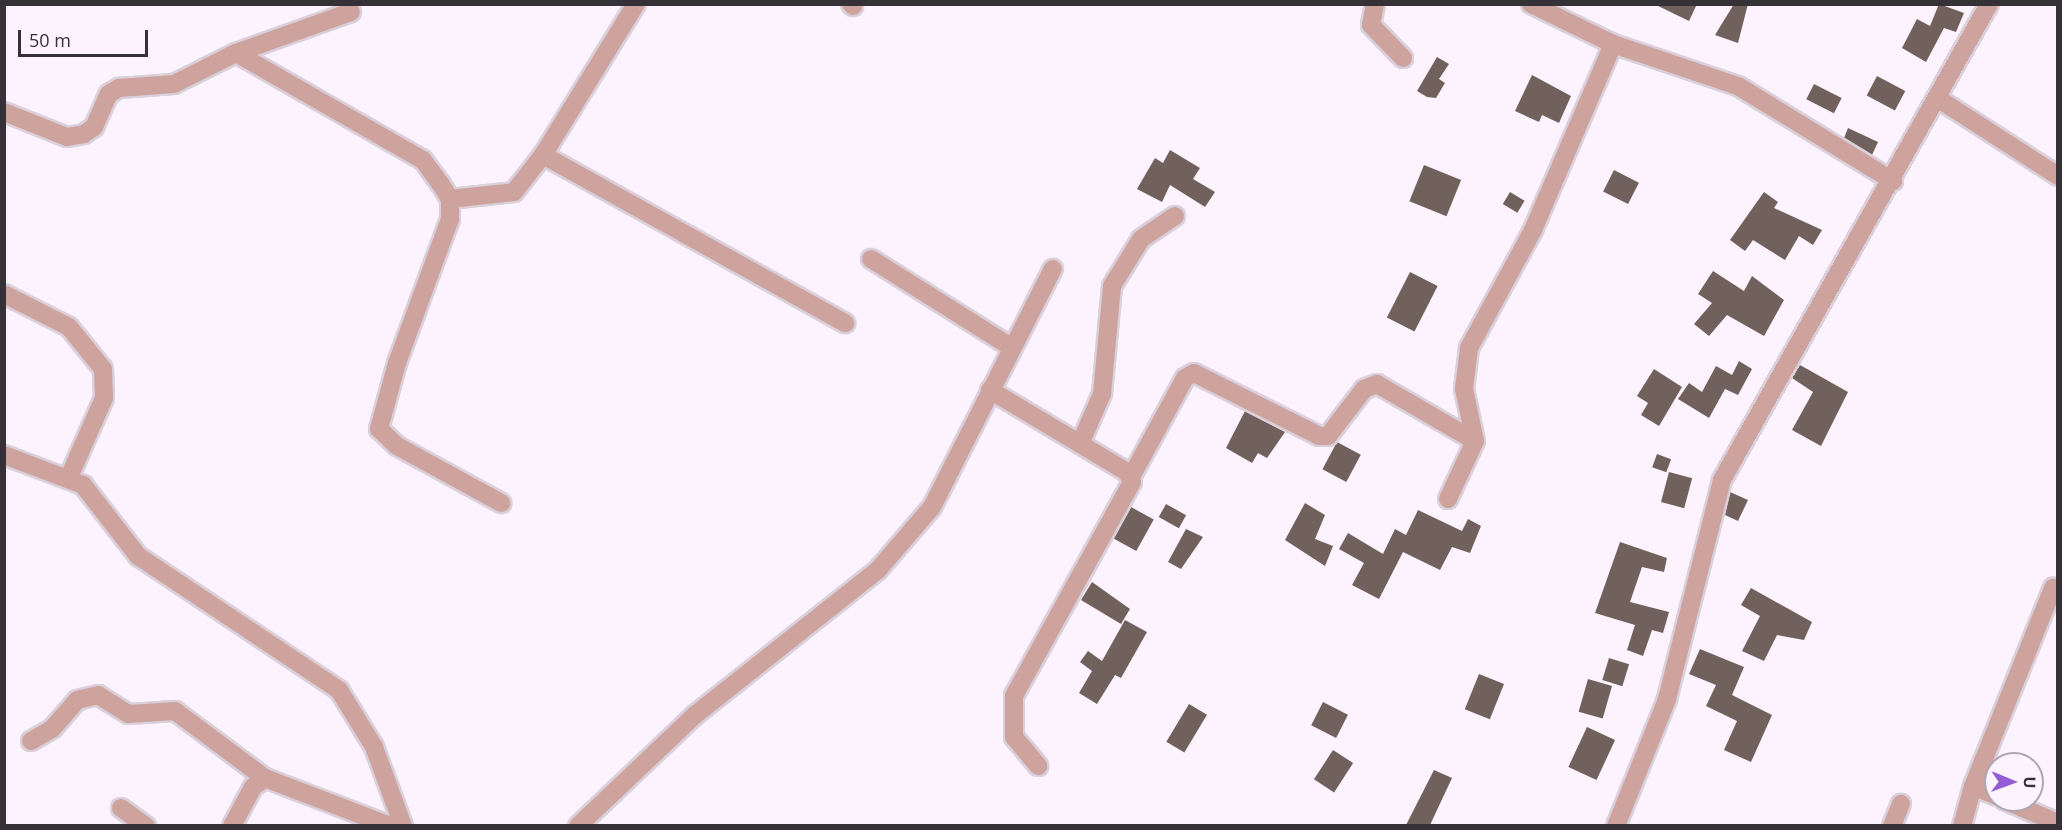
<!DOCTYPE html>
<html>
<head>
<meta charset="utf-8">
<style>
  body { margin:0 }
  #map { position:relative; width:2062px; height:830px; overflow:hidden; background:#fdf3ff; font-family:"Open Sans",sans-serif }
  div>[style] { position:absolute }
  .building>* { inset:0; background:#71615c; transform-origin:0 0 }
  .roads { filter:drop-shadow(2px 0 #d9d0db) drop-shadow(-2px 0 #d9d0db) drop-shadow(0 2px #d9d0db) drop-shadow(0 -2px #d9d0db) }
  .street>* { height:18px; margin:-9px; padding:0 9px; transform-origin:9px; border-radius:9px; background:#cea39e }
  span { translate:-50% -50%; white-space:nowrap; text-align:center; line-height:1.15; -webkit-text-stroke:6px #fdf3ff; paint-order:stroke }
  .frame { position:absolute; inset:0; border:6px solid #363137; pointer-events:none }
  .north { position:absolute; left:1984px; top:752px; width:60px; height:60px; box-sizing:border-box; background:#fdf3ff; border:2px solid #ada5af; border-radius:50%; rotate:91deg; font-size:16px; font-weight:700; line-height:24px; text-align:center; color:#363137 }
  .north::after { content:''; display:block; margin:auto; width:21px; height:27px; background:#925cd5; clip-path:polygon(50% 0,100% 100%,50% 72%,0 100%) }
  .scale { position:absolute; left:18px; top:30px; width:130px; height:27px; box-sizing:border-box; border:3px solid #363137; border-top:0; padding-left:8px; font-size:18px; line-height:21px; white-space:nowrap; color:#363137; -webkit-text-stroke:4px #fdf3ff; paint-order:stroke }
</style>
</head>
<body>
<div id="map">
  <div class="building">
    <i style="clip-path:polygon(1654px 4px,1697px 4px,1689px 21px)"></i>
    <i style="clip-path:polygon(1734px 4px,1748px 4px,1738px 43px,1715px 35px)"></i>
    <i style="clip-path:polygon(1939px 4px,1964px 13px,1956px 32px,1944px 28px,1926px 62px,1902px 48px,1917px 19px,1930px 26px)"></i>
    <i style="clip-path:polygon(1437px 57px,1449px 64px,1439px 79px,1445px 83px,1436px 98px,1427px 97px,1417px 91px)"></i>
    <i style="clip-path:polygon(1532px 75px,1571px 96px,1559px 123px,1542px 115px,1539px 122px,1515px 111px)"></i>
    <i style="left:1877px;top:76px;width:32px;height:22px;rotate:28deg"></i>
    <i style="left:1814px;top:84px;width:31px;height:17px;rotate:27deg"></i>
    <i style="clip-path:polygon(1848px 128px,1878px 142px,1872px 155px,1844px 138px)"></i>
    <i style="clip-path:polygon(1170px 150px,1200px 168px,1193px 179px,1215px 192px,1205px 207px,1170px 185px,1162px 202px,1137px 189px,1155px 158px,1163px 163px)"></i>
    <i style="left:1424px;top:165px;width:40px;height:39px;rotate:22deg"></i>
    <i style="left:1614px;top:170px;width:28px;height:24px;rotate:27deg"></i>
    <i style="left:1510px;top:192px;width:17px;height:14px;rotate:31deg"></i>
    <i style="clip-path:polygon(1764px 192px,1778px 202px,1774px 208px,1822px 230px,1813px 245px,1799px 236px,1785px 260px,1753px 240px,1745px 251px,1730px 240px)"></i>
    <i style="clip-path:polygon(1713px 271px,1744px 291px,1752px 276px,1784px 300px,1764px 336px,1727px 315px,1709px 336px,1694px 324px,1712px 303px,1698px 294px)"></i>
    <i style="left:1410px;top:272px;width:31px;height:51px;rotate:27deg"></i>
    <i style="clip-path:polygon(1739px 361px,1752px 369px,1738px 395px,1725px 389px,1709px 418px,1678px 399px,1689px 383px,1702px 392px,1716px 366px,1732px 375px)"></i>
    <i style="clip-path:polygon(1800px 365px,1848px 392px,1821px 446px,1792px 430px,1813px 392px,1792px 378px)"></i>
    <i style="clip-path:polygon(1654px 369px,1682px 387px,1659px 426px,1641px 415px,1648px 403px,1637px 396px)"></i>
    <i style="clip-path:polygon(1245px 411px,1285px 432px,1267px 458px,1258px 453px,1252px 463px,1226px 448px)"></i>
    <i style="left:1337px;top:442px;width:27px;height:31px;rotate:28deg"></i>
    <i style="left:1657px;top:454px;width:15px;height:14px;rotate:20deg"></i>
    <i style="left:1669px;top:472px;width:24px;height:31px;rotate:15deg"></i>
    <i style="clip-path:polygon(1730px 492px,1748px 500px,1738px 521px,1725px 515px)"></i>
    <i style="clip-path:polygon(1305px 503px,1325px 515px,1315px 539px,1333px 546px,1325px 566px,1285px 540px)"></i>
    <i style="left:1166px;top:504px;width:23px;height:15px;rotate:29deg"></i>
    <i style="left:1131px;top:507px;width:26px;height:36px;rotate:29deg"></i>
    <i style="clip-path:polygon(1418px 510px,1462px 531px,1468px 519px,1481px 526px,1470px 553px,1452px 547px,1440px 570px,1403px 552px,1379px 599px,1352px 585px,1364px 563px,1339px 549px,1348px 533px,1383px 554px,1395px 529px,1406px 535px)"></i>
    <i style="clip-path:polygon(1186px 529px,1203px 537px,1181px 569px,1168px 562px)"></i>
    <i style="clip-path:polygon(1620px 542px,1667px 558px,1664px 572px,1642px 567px,1630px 602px,1669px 612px,1663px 633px,1652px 630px,1643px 656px,1627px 650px,1635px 625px,1595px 613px)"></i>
    <i style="clip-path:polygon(1092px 582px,1130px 609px,1121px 624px,1081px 600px)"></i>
    <i style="clip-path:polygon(1751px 588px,1812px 622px,1804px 640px,1777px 635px,1764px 661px,1742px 651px,1760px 616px,1741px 605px)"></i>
    <i style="clip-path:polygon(1125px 620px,1147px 632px,1121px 678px,1115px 675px,1097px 704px,1079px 693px,1092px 671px,1080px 662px,1088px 651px,1102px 661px)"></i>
    <i style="clip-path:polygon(1700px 649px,1744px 667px,1732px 695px,1772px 715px,1751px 762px,1724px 750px,1737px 721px,1706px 706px,1716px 685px,1689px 674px)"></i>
    <i style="left:1609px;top:658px;width:21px;height:23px;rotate:17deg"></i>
    <i style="left:1479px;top:674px;width:27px;height:38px;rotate:22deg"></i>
    <i style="left:1588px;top:679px;width:25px;height:34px;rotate:16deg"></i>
    <i style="left:1323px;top:702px;width:28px;height:26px;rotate:27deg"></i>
    <i style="left:1189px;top:704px;width:21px;height:44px;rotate:31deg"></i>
    <i style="left:1587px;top:727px;width:31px;height:44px;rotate:25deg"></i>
    <i style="left:1333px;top:750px;width:24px;height:35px;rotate:33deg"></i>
    <i style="clip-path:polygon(1434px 770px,1452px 778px,1430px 825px,1406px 825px)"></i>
  </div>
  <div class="roads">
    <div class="street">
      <i style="left:851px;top:4px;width:3px;rotate:45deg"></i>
      <i style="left:1375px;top:4px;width:21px;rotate:101deg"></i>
      <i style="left:1371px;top:25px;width:46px;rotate:45.9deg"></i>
      <i style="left:1531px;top:4px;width:91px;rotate:26deg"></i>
      <i style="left:1613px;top:44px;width:132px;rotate:18.6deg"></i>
      <i style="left:1738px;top:86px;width:182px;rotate:31.5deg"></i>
      <i style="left:236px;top:53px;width:215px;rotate:29.8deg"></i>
      <i style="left:423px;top:160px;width:29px;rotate:54deg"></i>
      <i style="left:440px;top:183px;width:19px;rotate:58deg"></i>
      <i style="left:450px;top:199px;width:20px;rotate:90deg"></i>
      <i style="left:450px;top:219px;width:153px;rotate:110.2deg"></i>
      <i style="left:397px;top:363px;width:68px;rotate:105.3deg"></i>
      <i style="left:379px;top:429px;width:25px;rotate:43deg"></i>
      <i style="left:397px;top:446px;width:119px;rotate:28.7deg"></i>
      <i style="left:1937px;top:98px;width:144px;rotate:32.8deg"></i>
      <i style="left:4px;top:112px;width:68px;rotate:21.6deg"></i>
      <i style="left:67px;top:137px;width:17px;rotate:-10deg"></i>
      <i style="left:84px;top:134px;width:12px;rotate:-35deg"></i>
      <i style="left:94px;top:127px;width:36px;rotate:-66deg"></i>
      <i style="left:109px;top:94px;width:12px;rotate:-31deg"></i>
      <i style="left:119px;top:88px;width:55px;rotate:-4.2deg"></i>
      <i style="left:174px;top:84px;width:69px;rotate:-26.6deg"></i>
      <i style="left:236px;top:53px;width:122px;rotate:-19.6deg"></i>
      <i style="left:543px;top:155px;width:346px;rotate:29.1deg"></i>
      <i style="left:450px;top:199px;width:64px;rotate:-6.2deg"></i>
      <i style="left:514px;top:192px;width:47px;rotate:-51.9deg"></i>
      <i style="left:543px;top:155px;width:177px;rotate:-58.4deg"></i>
      <i style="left:871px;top:259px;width:165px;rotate:32.2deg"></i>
      <i style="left:4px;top:294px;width:73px;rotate:26.9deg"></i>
      <i style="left:69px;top:327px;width:54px;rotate:51deg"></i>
      <i style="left:103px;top:369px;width:29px;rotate:88deg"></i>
      <i style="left:104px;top:398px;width:86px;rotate:113.9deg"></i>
      <i style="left:990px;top:390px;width:160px;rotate:30.9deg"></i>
      <i style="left:1127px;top:472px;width:11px;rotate:63deg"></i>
      <i style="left:1132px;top:482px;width:244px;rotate:118.9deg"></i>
      <i style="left:1014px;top:696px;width:41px;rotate:90deg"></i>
      <i style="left:1014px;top:737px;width:38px;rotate:50deg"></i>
      <i style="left:1080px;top:444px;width:55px;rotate:-66.3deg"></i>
      <i style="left:1102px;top:394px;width:108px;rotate:-84.7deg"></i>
      <i style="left:1112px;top:286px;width:55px;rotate:-58.3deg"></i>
      <i style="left:1141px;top:239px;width:41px;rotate:-34.1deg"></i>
      <i style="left:4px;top:455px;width:85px;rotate:20.8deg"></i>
      <i style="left:83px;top:485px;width:90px;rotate:52.2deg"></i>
      <i style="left:138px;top:556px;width:242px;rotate:33.7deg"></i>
      <i style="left:339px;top:690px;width:67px;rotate:58.4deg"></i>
      <i style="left:374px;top:747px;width:84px;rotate:69.8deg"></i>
      <i style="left:1131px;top:477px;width:113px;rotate:-61.4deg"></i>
      <i style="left:1185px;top:378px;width:10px;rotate:-29deg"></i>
      <i style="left:1194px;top:373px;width:140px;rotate:26.7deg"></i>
      <i style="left:1319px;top:436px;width:9px"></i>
      <i style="left:1328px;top:436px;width:59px;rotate:-52.5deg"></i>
      <i style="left:1364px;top:389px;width:14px;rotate:-21deg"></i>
      <i style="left:1377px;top:384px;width:113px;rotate:30.2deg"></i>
      <i style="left:1448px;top:499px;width:64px;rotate:-65deg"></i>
      <i style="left:1475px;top:441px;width:53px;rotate:-101.9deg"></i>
      <i style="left:1464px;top:389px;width:41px;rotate:-83deg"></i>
      <i style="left:1469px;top:348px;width:134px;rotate:-61.5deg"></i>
      <i style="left:1533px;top:230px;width:202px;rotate:-66.7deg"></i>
      <i style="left:31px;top:741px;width:24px;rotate:-30deg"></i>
      <i style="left:52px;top:729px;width:38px;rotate:-49deg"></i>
      <i style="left:77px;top:700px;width:22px;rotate:-13deg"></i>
      <i style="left:98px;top:695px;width:36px;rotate:32deg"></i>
      <i style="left:129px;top:714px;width:46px;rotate:-3.7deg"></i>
      <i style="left:175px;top:711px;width:112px;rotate:36.7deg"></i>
      <i style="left:1973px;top:786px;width:214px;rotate:-68deg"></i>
      <i style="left:2004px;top:800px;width:59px;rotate:23.1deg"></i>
      <i style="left:121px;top:808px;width:31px;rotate:36deg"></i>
      <i style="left:232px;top:826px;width:44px;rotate:-61.7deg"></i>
      <i style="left:253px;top:787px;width:15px;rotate:-37deg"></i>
      <i style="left:265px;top:778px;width:134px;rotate:21deg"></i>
      <i style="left:578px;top:826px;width:161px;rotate:-43.5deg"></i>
      <i style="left:695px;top:715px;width:232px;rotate:-38.4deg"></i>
      <i style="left:877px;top:571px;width:84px;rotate:-49.3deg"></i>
      <i style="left:932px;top:507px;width:267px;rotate:-63.1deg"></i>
      <i style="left:1616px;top:826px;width:137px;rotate:-68.1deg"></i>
      <i style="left:1667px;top:699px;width:226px;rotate:-75.9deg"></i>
      <i style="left:1722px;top:480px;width:546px;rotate:-60.71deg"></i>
      <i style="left:1892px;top:826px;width:24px;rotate:-68deg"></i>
      <i style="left:1962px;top:826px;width:41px;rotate:-74.6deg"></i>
      <i style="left:1973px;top:786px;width:25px;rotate:23deg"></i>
    </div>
  </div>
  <div class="frame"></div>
  <div class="north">U</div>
  <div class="scale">50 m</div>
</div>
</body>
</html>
